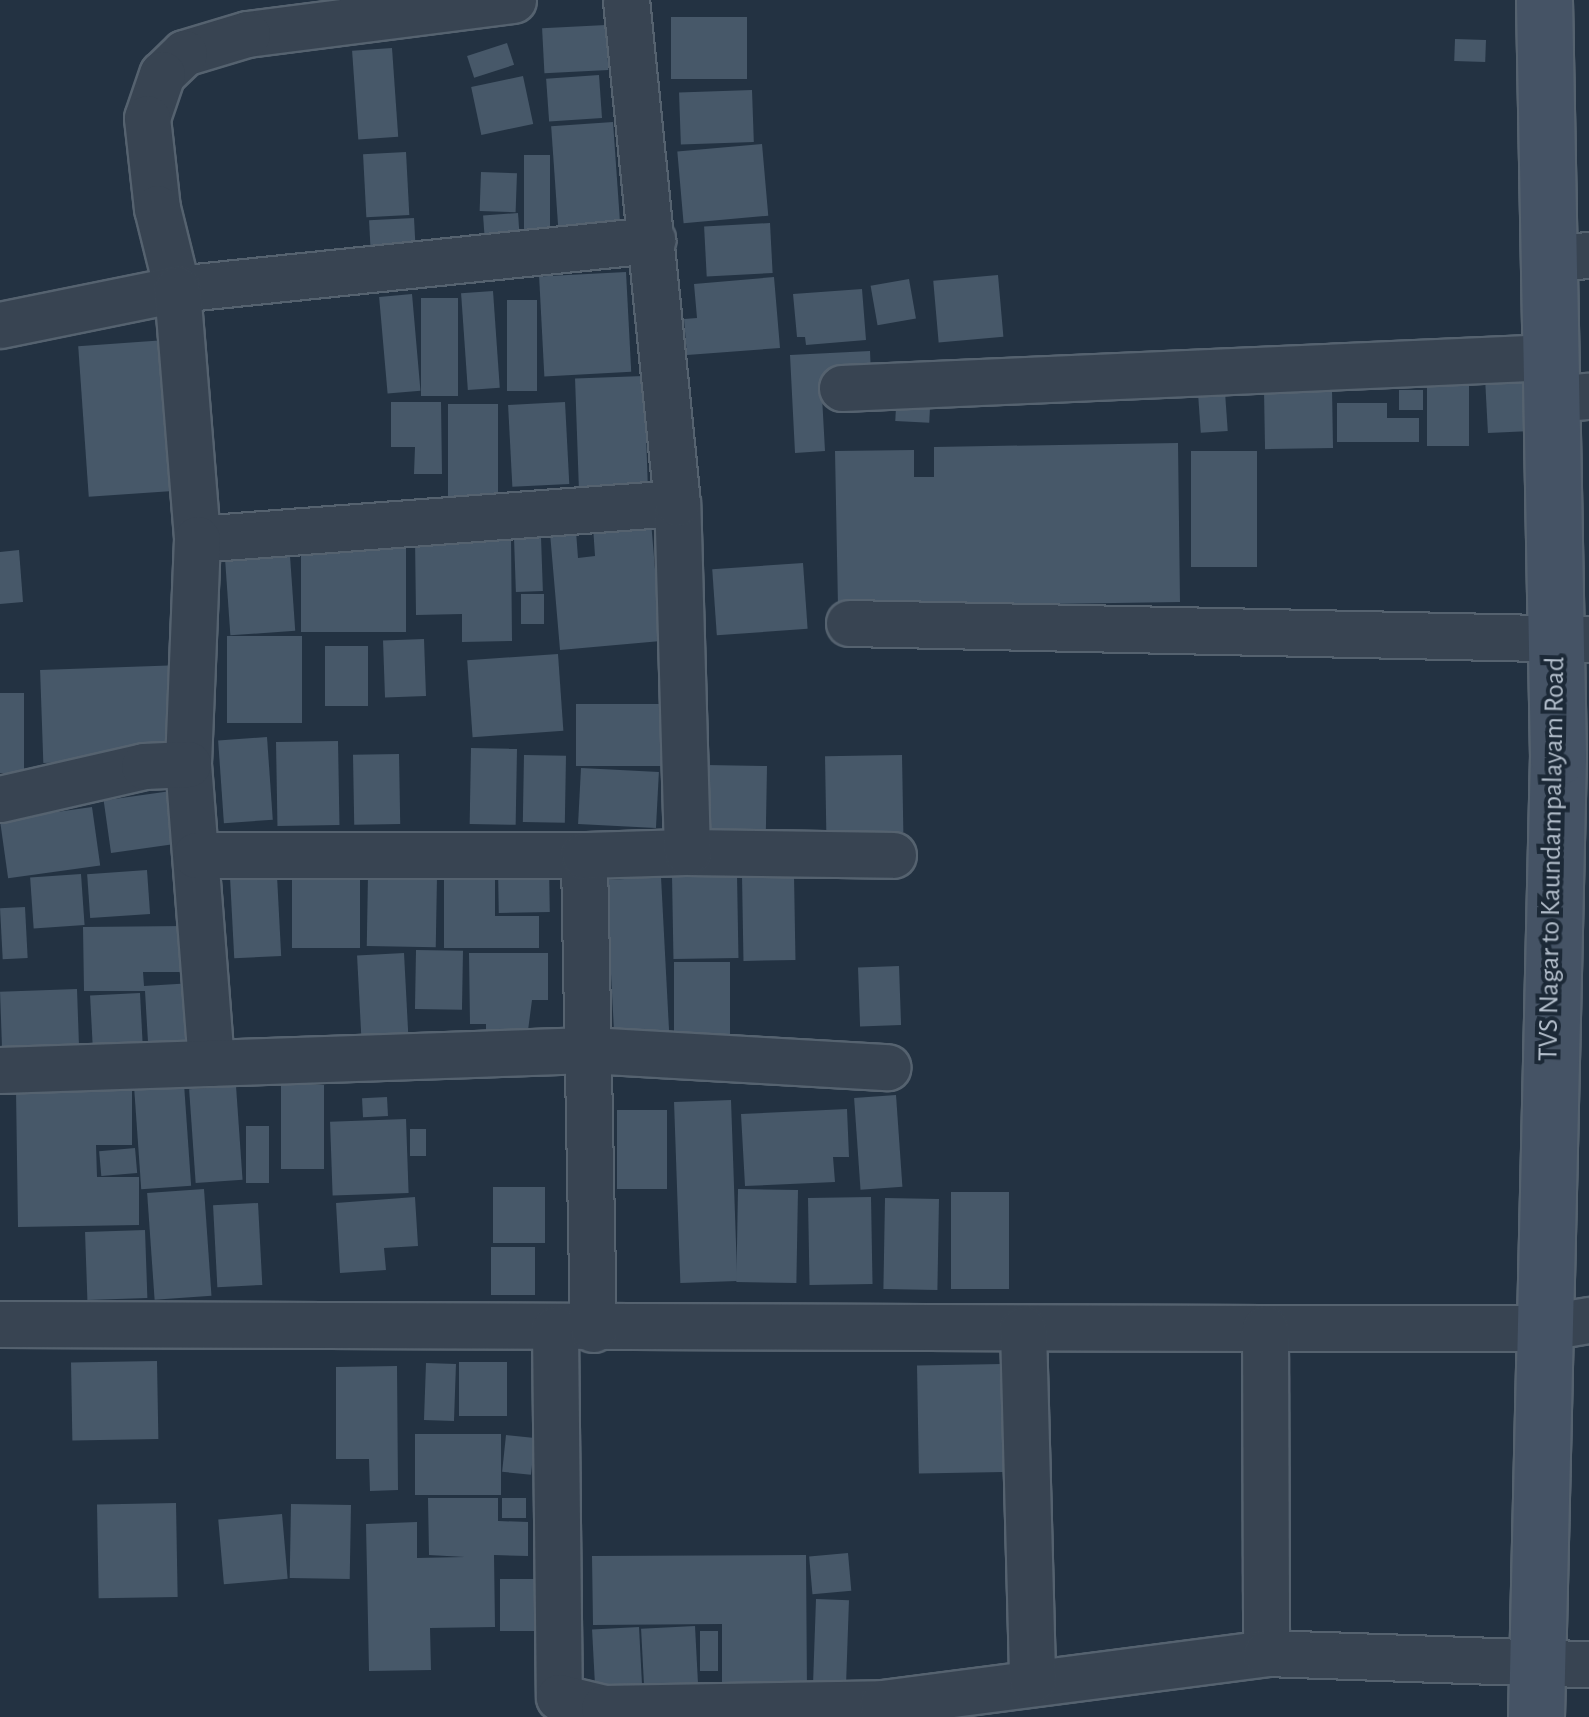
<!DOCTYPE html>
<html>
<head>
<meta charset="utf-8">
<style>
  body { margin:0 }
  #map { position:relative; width:1589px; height:1717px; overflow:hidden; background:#233242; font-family:"Alegreya Sans",sans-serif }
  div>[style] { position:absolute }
  .building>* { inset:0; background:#475869; transform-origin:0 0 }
  .roads { filter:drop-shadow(2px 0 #55626f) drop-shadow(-2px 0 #55626f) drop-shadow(0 2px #55626f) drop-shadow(0 -2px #55626f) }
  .street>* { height:45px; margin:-22.5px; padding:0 22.5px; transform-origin:22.5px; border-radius:22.5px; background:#384452 }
  .secondary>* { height:55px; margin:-27.5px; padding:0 27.5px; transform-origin:27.5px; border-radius:27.5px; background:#455365 }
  span { translate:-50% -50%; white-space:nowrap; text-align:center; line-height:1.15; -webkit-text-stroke:8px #1c2937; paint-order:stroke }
  .street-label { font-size:28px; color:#b4bfcc }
</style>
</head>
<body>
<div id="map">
  <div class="building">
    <i style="left:747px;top:17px;width:62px;height:76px;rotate:90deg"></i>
    <i style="left:606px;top:25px;width:45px;height:64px;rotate:87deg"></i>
    <i style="left:1455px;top:39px;width:31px;height:22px;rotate:2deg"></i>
    <i style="left:507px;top:43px;width:23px;height:42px;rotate:72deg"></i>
    <i style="left:392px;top:48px;width:89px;height:40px;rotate:86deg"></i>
    <i style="left:599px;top:75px;width:43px;height:53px;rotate:86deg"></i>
    <i style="left:523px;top:76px;width:49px;height:53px;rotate:78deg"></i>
    <i style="left:752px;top:90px;width:52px;height:73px;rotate:88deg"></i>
    <i style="left:613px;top:122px;width:107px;height:62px;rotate:86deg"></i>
    <i style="left:762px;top:144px;width:72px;height:85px;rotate:85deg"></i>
    <i style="left:406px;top:152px;width:63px;height:43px;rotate:87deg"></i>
    <i style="left:524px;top:155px;width:26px;height:78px"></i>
    <i style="left:481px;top:172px;width:36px;height:39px;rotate:2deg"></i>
    <i style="left:518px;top:213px;width:29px;height:35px;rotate:86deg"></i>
    <i style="left:414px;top:218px;width:35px;height:45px;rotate:87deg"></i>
    <i style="left:770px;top:223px;width:50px;height:66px;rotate:87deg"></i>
    <i style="left:626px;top:272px;width:100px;height:87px;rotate:87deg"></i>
    <i style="left:998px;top:275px;width:62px;height:65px;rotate:85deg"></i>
    <i style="clip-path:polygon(774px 277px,780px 348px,687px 355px,684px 319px,697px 318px,694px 284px)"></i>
    <i style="left:909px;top:279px;width:40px;height:39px;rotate:80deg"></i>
    <i style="clip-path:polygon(862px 289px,866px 340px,806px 345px,805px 337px,797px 337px,793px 294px)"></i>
    <i style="left:493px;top:291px;width:97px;height:32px;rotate:86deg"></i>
    <i style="left:412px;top:294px;width:97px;height:33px;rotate:85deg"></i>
    <i style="left:421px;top:298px;width:37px;height:98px"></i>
    <i style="left:507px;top:300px;width:30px;height:91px"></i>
    <i style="left:166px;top:340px;width:151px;height:88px;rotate:86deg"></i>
    <i style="clip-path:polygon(870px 351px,871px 375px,821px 378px,825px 451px,795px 453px,790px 355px)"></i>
    <i style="left:644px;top:376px;width:111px;height:69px;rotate:88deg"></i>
    <i style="left:1527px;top:376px;width:55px;height:42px;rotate:87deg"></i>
    <i style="left:1427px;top:382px;width:42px;height:64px"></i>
    <i style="left:897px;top:388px;width:34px;height:33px;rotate:3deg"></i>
    <i style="left:1332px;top:389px;width:59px;height:68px;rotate:89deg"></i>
    <i style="left:1399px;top:390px;width:24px;height:20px"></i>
    <i style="left:1225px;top:392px;width:39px;height:27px;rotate:86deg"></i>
    <i style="clip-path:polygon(391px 402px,441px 402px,442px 474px,414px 474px,415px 447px,391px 447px)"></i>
    <i style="left:565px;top:402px;width:82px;height:57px;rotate:87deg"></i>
    <i style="clip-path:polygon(1337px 403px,1387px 403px,1387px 418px,1419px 418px,1419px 442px,1337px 442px)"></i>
    <i style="left:448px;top:404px;width:50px;height:100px"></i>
    <i style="clip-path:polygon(1178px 443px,1180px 602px,838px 607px,835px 451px,914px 450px,914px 477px,934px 477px,934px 447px)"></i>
    <i style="left:1191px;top:451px;width:66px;height:116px"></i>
    <i style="clip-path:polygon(651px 521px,661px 641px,560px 650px,550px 533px,576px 531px,578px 558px,595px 556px,593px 526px)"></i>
    <i style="clip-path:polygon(511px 537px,512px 641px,462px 642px,462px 614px,416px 615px,415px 538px)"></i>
    <i style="left:541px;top:537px;width:54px;height:27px;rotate:88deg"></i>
    <i style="left:301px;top:543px;width:105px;height:89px"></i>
    <i style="clip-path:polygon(19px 550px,23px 602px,0 604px,0 552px)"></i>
    <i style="left:290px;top:556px;width:75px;height:65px;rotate:86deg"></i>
    <i style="left:803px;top:563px;width:66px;height:91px;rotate:86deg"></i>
    <i style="left:521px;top:594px;width:23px;height:30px"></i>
    <i style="left:302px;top:636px;width:87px;height:75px;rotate:90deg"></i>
    <i style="left:424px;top:639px;width:57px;height:41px;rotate:88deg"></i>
    <i style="left:325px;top:646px;width:43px;height:60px"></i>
    <i style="left:558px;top:654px;width:77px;height:91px;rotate:86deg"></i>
    <i style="left:183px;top:665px;width:93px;height:143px;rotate:88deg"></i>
    <i style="left:0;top:693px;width:24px;height:80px"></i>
    <i style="left:576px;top:704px;width:86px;height:62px"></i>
    <i style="left:267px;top:737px;width:83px;height:49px;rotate:86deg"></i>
    <i style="left:338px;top:741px;width:84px;height:62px;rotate:89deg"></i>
    <i style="left:471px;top:748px;width:46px;height:76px;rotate:1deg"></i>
    <i style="left:399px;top:754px;width:70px;height:46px;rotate:89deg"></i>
    <i style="left:524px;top:755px;width:42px;height:67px;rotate:1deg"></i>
    <i style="left:902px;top:755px;width:77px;height:77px;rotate:89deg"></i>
    <i style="left:706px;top:765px;width:61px;height:64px;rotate:1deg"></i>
    <i style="left:581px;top:768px;width:78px;height:56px;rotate:3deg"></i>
    <i style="left:171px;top:791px;width:53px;height:68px;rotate:82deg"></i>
    <i style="left:92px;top:807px;width:59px;height:93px;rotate:82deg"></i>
    <i style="clip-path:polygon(444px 866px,495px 866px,495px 916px,539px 916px,539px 948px,444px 948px)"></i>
    <i style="left:549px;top:867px;width:45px;height:51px;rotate:89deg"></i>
    <i style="left:147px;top:870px;width:44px;height:60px;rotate:86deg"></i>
    <i style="left:292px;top:871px;width:68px;height:77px"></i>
    <i style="left:81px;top:874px;width:51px;height:51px;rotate:86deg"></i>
    <i style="left:737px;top:874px;width:84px;height:65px;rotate:89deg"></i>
    <i style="left:368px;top:875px;width:69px;height:71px;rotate:1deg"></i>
    <i style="left:794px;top:875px;width:85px;height:52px;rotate:89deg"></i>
    <i style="left:277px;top:876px;width:80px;height:47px;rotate:87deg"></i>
    <i style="left:661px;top:877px;width:155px;height:55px;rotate:87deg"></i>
    <i style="left:25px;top:907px;width:51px;height:25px;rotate:87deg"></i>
    <i style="clip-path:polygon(185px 926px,185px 972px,143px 972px,144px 986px,193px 983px,198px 1056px,149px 1059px,145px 991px,84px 991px,83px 927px)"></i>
    <i style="left:416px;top:950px;width:47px;height:59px;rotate:1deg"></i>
    <i style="left:404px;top:953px;width:95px;height:47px;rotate:87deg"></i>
    <i style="clip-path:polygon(469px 953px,548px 953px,548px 1000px,532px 1000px,526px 1046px,486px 1047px,486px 1024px,470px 1024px)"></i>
    <i style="left:674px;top:962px;width:56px;height:76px"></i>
    <i style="left:899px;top:966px;width:59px;height:41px;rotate:88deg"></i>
    <i style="left:77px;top:989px;width:67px;height:77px;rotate:88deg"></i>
    <i style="left:140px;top:993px;width:51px;height:50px;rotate:87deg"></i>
    <i style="left:184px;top:1084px;width:102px;height:50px;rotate:86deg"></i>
    <i style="left:281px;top:1085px;width:43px;height:84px"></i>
    <i style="left:236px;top:1086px;width:94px;height:47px;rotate:86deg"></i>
    <i style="clip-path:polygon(132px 1089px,132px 1145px,96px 1145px,97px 1177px,139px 1177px,139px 1225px,18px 1227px,16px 1090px)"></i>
    <i style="left:896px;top:1095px;width:92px;height:42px;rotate:86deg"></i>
    <i style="left:387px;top:1097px;width:19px;height:25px;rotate:87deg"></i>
    <i style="left:731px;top:1100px;width:181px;height:57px;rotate:88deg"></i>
    <i style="clip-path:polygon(847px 1109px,849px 1157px,833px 1157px,835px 1182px,745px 1186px,741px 1114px)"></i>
    <i style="left:617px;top:1110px;width:50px;height:79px"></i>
    <i style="left:406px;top:1119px;width:74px;height:76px;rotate:88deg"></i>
    <i style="left:246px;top:1126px;width:23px;height:57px"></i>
    <i style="left:410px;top:1129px;width:16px;height:27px"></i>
    <i style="left:135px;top:1148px;width:25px;height:36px;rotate:85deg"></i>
    <i style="left:545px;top:1187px;width:56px;height:52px;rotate:90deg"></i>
    <i style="left:204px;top:1189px;width:107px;height:57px;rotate:86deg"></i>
    <i style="left:738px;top:1189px;width:60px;height:93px;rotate:1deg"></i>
    <i style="left:951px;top:1192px;width:58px;height:97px"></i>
    <i style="clip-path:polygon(415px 1197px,418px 1246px,384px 1248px,386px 1270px,340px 1273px,336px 1203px)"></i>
    <i style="left:871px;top:1197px;width:87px;height:63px;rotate:89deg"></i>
    <i style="left:885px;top:1198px;width:54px;height:91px;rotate:1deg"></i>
    <i style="left:258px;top:1203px;width:82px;height:45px;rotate:87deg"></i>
    <i style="left:145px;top:1230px;width:68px;height:60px;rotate:88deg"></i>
    <i style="left:491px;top:1247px;width:44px;height:48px"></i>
    <i style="left:157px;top:1361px;width:78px;height:86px;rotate:89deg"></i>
    <i style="left:459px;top:1362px;width:48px;height:54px"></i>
    <i style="left:426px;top:1363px;width:30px;height:57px;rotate:2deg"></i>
    <i style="left:1002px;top:1364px;width:108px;height:85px;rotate:89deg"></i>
    <i style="clip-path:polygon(397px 1366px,398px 1490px,370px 1491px,369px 1459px,336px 1459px,336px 1367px)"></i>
    <i style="left:501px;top:1434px;width:61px;height:86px;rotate:90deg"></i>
    <i style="left:506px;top:1435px;width:29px;height:37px;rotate:6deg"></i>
    <i style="clip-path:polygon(428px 1498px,498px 1498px,498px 1521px,528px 1522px,528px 1556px,494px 1555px,495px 1627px,430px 1628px,431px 1670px,369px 1671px,366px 1524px,417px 1522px,417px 1558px,465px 1557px,429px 1555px)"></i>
    <i style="left:502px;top:1498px;width:24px;height:20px"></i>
    <i style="left:176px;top:1503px;width:94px;height:79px;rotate:89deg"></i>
    <i style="left:291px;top:1504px;width:60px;height:74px;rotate:1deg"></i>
    <i style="left:282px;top:1514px;width:65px;height:64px;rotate:85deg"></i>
    <i style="left:848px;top:1553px;width:38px;height:39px;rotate:85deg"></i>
    <i style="clip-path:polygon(806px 1555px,807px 1693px,722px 1693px,722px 1624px,593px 1625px,592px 1556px)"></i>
    <i style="left:500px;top:1579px;width:48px;height:52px"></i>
    <i style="left:816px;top:1599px;width:33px;height:94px;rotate:2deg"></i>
    <i style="left:695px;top:1626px;width:57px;height:54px;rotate:87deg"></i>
    <i style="left:639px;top:1627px;width:66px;height:47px;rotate:87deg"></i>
    <i style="left:700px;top:1631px;width:18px;height:40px"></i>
  </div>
  <div class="roads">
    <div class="street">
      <i style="left:513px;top:0;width:268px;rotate:172.7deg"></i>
      <i style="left:247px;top:34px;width:66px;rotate:163.2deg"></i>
      <i style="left:184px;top:53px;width:30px;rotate:136deg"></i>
      <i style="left:162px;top:74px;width:46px;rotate:108.8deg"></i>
      <i style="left:147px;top:118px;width:91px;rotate:83.7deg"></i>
      <i style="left:157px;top:208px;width:83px;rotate:76.1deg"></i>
      <i style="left:177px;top:289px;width:478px;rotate:-5.9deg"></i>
      <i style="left:1549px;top:258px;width:40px;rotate:-4.3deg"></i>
      <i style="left:0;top:325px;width:181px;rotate:-11.5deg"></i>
      <i style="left:177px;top:289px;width:251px;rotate:85.4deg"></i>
      <i style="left:197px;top:539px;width:481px;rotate:-4.3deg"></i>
      <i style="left:842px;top:388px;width:710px;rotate:-2.5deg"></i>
      <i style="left:1552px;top:399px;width:37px;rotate:-5deg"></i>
      <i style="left:197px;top:539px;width:225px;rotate:92.3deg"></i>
      <i style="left:188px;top:764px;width:300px;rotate:85.6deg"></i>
      <i style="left:849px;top:623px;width:740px;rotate:1.24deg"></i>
      <i style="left:0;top:799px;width:148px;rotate:-12.9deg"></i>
      <i style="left:144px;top:766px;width:44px;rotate:-2.6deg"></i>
      <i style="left:687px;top:852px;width:206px;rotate:0.8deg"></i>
      <i style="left:196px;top:855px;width:388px"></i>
      <i style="left:0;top:1070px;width:589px;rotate:-1.94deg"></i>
      <i style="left:589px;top:1050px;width:299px;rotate:3.3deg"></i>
      <i style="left:0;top:1324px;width:1265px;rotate:0.18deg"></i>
      <i style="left:1265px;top:1328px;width:276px"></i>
      <i style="left:1541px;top:1328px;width:49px;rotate:-9.5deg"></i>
      <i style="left:1265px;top:1328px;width:325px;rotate:89.8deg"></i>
      <i style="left:555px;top:1329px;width:368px;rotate:89.4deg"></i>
      <i style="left:559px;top:1697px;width:46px;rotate:13.7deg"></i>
      <i style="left:604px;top:1708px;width:279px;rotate:-1deg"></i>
      <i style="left:883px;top:1703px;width:386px;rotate:-7.4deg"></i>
      <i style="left:1266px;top:1653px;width:323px;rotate:2deg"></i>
      <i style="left:593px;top:1329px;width:474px;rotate:-91.1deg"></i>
      <i style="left:584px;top:855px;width:103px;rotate:-1.7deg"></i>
      <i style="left:687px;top:852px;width:349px;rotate:-91.6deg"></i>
      <i style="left:677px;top:503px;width:506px;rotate:-95.79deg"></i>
      <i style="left:1023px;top:1329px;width:351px;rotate:88.5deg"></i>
    </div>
    <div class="secondary">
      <i style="left:1536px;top:1717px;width:960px;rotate:-88.69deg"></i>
      <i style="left:1558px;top:757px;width:757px;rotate:-91.06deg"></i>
    </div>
  </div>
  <div class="street-label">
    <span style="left:1552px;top:859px;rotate:-89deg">TVS Nagar to Kaundampalayam Road</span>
  </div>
</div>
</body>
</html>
